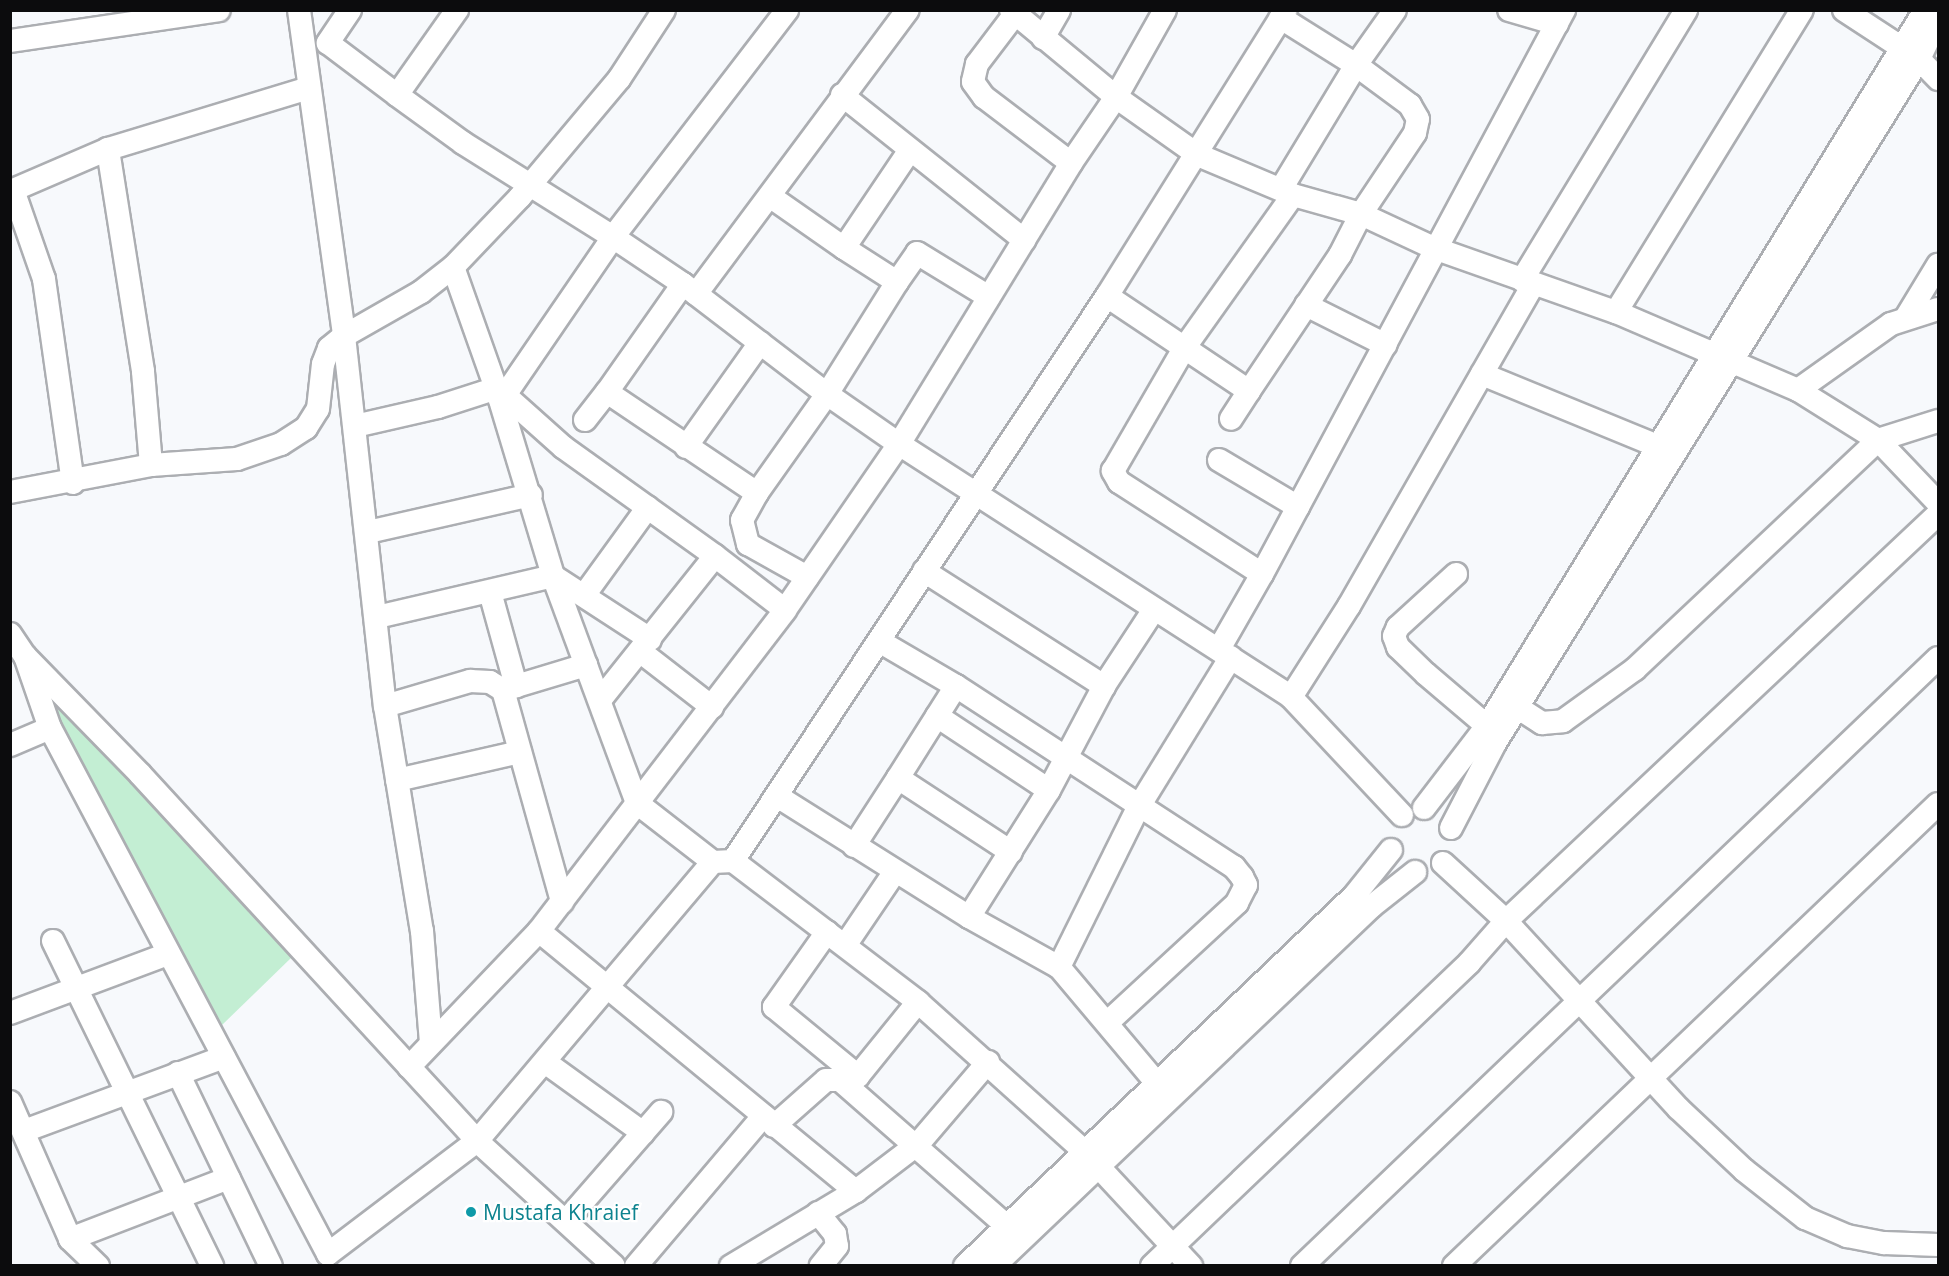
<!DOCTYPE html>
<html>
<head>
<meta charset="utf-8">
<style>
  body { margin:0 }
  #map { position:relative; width:1949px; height:1276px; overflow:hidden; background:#f7f9fc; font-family:"Open Sans",sans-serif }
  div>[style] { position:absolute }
  .green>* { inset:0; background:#c3eed3 }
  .roads { filter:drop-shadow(2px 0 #acaeb2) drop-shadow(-2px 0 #acaeb2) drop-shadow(0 2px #acaeb2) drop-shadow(0 -2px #acaeb2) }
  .minor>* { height:22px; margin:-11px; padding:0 11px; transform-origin:11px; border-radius:11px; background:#fff }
  .dots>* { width:16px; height:16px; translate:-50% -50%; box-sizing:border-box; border:3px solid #fff; border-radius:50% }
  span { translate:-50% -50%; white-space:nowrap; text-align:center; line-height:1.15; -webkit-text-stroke:4.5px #fff; paint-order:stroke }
  .culture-label { font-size:21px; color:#0d838f }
  .left { translate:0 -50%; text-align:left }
  .frame { position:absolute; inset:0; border:12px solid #0c0c0d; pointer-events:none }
</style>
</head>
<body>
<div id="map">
  <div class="green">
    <i style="clip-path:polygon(48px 694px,292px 957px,221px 1026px,136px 872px)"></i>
  </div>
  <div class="roads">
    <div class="minor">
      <i style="left:299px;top:10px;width:329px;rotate:82.1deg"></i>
      <i style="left:344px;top:336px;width:372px;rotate:83.7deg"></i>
      <i style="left:385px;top:706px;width:228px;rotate:80.7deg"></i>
      <i style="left:422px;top:931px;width:111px;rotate:85.4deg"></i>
      <i style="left:350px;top:10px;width:40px;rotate:124deg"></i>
      <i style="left:328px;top:43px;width:86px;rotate:37deg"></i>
      <i style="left:457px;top:10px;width:104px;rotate:125.2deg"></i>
      <i style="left:397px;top:95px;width:82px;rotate:36deg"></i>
      <i style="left:463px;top:143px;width:177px;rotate:32.1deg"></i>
      <i style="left:613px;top:237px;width:286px;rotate:-52.5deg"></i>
      <i style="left:664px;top:10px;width:82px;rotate:123.1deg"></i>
      <i style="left:619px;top:79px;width:154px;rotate:130deg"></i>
      <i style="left:520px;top:197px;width:97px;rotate:133.7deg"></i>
      <i style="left:453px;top:267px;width:141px;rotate:70.5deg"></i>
      <i style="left:500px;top:400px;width:184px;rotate:73.2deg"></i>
      <i style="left:553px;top:576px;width:242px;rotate:69.7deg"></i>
      <i style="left:637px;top:803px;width:96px;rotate:37.8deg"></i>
      <i style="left:713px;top:862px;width:20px;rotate:-3deg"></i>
      <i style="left:733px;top:861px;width:233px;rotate:37.3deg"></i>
      <i style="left:918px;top:1002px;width:224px;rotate:41.9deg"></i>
      <i style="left:1085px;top:1152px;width:156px;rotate:47.1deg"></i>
      <i style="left:1011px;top:10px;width:136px;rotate:39.6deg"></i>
      <i style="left:1116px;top:97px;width:100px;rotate:35.3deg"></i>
      <i style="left:1198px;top:155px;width:103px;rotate:22.8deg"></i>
      <i style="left:1293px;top:195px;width:71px;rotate:15.6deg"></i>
      <i style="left:1361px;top:214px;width:81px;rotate:25deg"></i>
      <i style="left:1434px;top:248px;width:193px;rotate:19.4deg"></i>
      <i style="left:1616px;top:312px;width:198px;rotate:23.2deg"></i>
      <i style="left:1798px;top:390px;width:94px;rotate:32deg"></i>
      <i style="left:1878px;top:440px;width:87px;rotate:46.4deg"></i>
      <i style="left:1509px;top:10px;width:50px;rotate:16.3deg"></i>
      <i style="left:1844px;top:10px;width:90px;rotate:33.2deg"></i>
      <i style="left:1919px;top:59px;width:28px;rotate:46deg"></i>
      <i style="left:1015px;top:14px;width:63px;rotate:127.2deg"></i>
      <i style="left:977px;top:64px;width:18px;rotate:103deg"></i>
      <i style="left:973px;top:82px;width:19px;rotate:54deg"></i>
      <i style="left:984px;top:97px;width:109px;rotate:37.2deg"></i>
      <i style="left:1043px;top:38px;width:32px;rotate:-60deg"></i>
      <i style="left:10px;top:41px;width:211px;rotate:-8.4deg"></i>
      <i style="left:842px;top:95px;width:233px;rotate:38.5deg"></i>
      <i style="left:910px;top:150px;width:118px;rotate:124deg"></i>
      <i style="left:844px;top:248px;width:63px;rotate:32.7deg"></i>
      <i style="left:897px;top:282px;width:35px;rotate:-55deg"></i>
      <i style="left:917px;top:253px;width:84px;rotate:31.4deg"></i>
      <i style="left:1281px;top:189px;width:145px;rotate:-58.8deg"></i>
      <i style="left:1356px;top:65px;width:67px;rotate:-54.7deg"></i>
      <i style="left:771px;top:197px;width:89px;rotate:34.9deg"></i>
      <i style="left:1522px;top:280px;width:316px;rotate:-58.7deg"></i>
      <i style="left:696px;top:294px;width:354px;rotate:-53.3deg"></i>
      <i style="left:1107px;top:296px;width:171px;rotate:33.8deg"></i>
      <i style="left:1249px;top:391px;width:33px;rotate:123deg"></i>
      <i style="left:1306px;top:305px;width:89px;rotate:26.6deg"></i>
      <i style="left:1616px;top:312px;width:355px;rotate:-58.4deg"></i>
      <i style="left:1907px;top:316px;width:60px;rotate:-58.7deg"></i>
      <i style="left:1482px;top:374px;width:205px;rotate:22.3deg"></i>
      <i style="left:1798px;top:390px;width:114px;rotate:-35.4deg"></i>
      <i style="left:1891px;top:324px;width:49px;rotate:-17.7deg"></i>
      <i style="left:1249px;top:391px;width:164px;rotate:-56.2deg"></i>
      <i style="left:1340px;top:255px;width:46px;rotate:-62.9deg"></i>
      <i style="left:1361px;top:214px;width:97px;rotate:-56.3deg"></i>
      <i style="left:1415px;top:133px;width:14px;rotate:-78deg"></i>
      <i style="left:1418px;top:119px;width:16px;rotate:-120deg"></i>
      <i style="left:1410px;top:105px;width:67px;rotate:-143.5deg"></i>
      <i style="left:1356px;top:65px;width:89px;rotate:-147.9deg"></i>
      <i style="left:607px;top:392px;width:132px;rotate:-54.9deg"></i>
      <i style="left:505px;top:395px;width:191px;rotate:-55.6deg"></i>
      <i style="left:613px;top:237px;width:84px;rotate:33.9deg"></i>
      <i style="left:683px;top:284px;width:181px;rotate:37.4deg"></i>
      <i style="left:827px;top:394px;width:88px;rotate:34.8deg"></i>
      <i style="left:899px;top:444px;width:467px;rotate:32.8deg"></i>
      <i style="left:1291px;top:697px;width:162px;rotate:46.8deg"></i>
      <i style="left:585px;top:420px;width:36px;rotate:-52deg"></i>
      <i style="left:607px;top:392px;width:181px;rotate:34deg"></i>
      <i style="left:757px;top:493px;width:31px;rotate:119deg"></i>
      <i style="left:742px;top:520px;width:25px;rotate:76deg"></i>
      <i style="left:748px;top:544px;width:68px;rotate:29.2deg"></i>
      <i style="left:355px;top:426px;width:85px;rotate:-12.9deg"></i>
      <i style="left:438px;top:407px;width:62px;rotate:-17.9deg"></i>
      <i style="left:497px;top:388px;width:89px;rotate:41.8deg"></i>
      <i style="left:563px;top:447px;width:187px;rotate:35.6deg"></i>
      <i style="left:715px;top:556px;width:184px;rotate:128.6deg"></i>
      <i style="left:686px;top:447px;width:128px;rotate:-54.6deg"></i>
      <i style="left:1219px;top:460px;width:92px;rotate:30.7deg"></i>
      <i style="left:151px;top:465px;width:86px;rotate:-4deg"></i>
      <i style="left:237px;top:459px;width:46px;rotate:-18.8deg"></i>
      <i style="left:281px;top:444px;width:30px;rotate:-33deg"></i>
      <i style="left:306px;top:428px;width:22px;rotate:-58deg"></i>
      <i style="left:318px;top:409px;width:45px;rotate:-83.7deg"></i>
      <i style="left:323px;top:364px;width:17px;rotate:-69deg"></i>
      <i style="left:329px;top:348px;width:19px;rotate:-39deg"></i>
      <i style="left:344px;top:336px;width:89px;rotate:-29.7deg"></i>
      <i style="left:421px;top:292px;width:41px;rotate:-38deg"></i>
      <i style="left:73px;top:483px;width:206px;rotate:-98.1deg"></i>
      <i style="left:44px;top:279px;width:94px;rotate:-109.2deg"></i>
      <i style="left:13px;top:190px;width:103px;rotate:-23.3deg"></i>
      <i style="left:10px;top:492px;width:144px;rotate:-10.8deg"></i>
      <i style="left:151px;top:465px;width:94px;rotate:-94.9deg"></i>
      <i style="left:143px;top:371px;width:225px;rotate:-99deg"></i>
      <i style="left:108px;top:149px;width:210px;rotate:-16.9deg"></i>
      <i style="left:757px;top:493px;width:121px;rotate:-54.7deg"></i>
      <i style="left:827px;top:394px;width:132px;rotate:-58deg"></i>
      <i style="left:368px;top:532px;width:167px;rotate:-12.8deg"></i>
      <i style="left:715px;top:556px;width:88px;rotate:37.6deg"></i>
      <i style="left:924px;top:571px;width:214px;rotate:32.6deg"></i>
      <i style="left:1262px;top:574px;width:170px;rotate:-147.2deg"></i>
      <i style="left:1119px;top:482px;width:13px;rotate:-119deg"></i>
      <i style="left:1113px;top:471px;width:143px;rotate:-59.9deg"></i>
      <i style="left:1185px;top:347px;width:186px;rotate:-54.6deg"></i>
      <i style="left:1456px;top:574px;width:79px;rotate:137.6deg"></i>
      <i style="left:1398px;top:627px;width:10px;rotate:114deg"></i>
      <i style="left:1394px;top:636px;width:12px;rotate:70deg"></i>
      <i style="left:1398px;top:647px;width:39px;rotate:44deg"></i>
      <i style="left:1426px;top:674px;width:80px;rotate:40.4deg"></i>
      <i style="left:490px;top:592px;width:98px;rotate:74.5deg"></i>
      <i style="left:585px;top:594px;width:107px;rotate:-54.1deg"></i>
      <i style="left:1153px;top:611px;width:90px;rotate:123.2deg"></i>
      <i style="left:1104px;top:686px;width:118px;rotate:117.9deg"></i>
      <i style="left:1049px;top:790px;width:150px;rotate:122.2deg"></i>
      <i style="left:969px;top:917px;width:103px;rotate:29.1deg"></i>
      <i style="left:1059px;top:967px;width:150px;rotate:49.9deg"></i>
      <i style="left:377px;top:617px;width:181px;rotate:-13.1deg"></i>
      <i style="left:553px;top:576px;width:116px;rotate:33deg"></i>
      <i style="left:10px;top:634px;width:27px;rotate:56deg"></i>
      <i style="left:25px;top:656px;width:165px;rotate:45.7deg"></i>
      <i style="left:140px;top:774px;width:498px;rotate:47.4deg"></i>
      <i style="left:477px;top:1141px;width:185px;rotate:42.4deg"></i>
      <i style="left:879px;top:641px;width:89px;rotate:30.3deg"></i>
      <i style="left:956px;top:686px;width:332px;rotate:33.1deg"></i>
      <i style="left:1234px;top:867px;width:13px;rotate:51deg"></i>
      <i style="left:1242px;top:877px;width:9px;rotate:63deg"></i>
      <i style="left:1246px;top:885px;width:20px;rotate:117deg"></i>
      <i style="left:1237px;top:903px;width:176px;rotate:137.3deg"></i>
      <i style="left:1219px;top:649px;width:86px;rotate:-60.2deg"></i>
      <i style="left:1262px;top:574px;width:640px;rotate:-61.83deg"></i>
      <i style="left:641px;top:652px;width:90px;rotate:37.8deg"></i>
      <i style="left:25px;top:656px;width:76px;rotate:70.9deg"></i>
      <i style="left:50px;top:728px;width:595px;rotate:62.14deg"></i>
      <i style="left:328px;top:1254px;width:187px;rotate:-37.2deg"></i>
      <i style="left:477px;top:1141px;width:365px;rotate:-49.8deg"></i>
      <i style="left:956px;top:686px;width:109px;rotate:122.2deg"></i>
      <i style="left:898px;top:778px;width:135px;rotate:33.2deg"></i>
      <i style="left:503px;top:690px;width:220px;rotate:74.4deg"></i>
      <i style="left:1291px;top:697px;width:108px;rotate:-57.5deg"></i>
      <i style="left:1349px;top:606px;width:370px;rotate:-60.2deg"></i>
      <i style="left:385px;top:706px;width:89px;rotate:-16.4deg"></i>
      <i style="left:470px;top:681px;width:20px;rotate:3deg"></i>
      <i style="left:490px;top:682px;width:15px;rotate:32deg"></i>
      <i style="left:503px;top:690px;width:87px;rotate:-16.8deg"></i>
      <i style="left:1517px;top:707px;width:30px;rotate:33deg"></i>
      <i style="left:1542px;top:723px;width:21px;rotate:-5deg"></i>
      <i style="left:1563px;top:721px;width:89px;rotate:-35.8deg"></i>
      <i style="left:1635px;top:669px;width:334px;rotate:-43.3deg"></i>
      <i style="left:1878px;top:440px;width:63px;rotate:-17.6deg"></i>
      <i style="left:937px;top:716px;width:134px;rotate:33.5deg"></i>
      <i style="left:10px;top:745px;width:43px;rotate:-23deg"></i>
      <i style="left:397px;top:780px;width:126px;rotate:-12.8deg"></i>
      <i style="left:777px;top:796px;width:227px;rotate:32.2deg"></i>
      <i style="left:1424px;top:808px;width:103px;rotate:-52.5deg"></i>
      <i style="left:1487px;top:726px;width:839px;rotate:-58.54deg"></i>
      <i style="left:1451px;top:828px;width:96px;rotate:-62.6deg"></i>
      <i style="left:1495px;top:743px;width:805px;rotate:-58.21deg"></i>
      <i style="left:1919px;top:59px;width:44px;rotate:-64.6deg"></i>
      <i style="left:854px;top:846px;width:81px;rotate:-57.1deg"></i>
      <i style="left:733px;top:861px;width:678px;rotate:-56.5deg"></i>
      <i style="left:1107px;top:296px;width:337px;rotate:-58deg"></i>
      <i style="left:1443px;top:863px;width:86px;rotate:42.6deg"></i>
      <i style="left:1506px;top:921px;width:254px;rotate:47.4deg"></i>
      <i style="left:1678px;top:1108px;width:91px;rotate:43.2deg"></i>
      <i style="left:1744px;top:1170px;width:78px;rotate:38.2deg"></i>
      <i style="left:1805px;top:1218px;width:46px;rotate:23.2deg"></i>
      <i style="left:1847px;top:1236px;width:38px;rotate:11deg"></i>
      <i style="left:1884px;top:1243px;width:54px;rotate:2.1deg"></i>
      <i style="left:539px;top:931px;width:410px;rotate:39.4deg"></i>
      <i style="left:856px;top:1191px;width:146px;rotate:149deg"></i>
      <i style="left:827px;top:932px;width:92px;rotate:125.2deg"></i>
      <i style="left:774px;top:1007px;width:109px;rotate:39.4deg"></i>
      <i style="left:858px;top:1076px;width:95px;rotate:-51deg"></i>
      <i style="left:53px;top:941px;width:362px;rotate:63.9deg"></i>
      <i style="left:846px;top:944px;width:86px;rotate:-55.9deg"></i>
      <i style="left:1059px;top:967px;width:178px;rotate:-63.6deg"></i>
      <i style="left:1138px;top:808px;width:177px;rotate:-58.4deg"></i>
      <i style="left:10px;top:1013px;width:169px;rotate:-20.5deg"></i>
      <i style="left:545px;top:1062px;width:121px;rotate:35.9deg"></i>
      <i style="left:409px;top:1067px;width:188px;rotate:-46.3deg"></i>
      <i style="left:539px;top:931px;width:404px;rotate:-52.5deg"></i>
      <i style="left:785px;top:610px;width:201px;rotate:-55.5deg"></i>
      <i style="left:899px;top:444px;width:329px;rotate:-58.5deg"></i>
      <i style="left:1071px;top:163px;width:80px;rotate:-55.7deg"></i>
      <i style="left:1116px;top:97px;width:100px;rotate:-60.6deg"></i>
      <i style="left:178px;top:1073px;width:214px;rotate:64.3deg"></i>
      <i style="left:10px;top:1102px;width:150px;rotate:66.3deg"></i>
      <i style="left:70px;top:1239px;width:39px;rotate:44deg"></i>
      <i style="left:774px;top:1126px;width:69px;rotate:-41.5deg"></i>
      <i style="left:826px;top:1080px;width:14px"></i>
      <i style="left:840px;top:1080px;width:222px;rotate:41.2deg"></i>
      <i style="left:24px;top:1131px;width:213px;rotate:-20.3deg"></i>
      <i style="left:856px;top:1191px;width:78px;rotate:-37.2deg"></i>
      <i style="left:918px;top:1144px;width:108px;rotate:-49.5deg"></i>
      <i style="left:818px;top:1213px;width:27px;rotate:51deg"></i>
      <i style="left:835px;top:1234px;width:12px;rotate:81deg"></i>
      <i style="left:837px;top:1246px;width:26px;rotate:129deg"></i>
      <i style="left:566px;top:1221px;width:145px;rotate:-48.9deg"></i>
      <i style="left:70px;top:1239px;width:170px;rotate:-21deg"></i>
      <i style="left:636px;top:1266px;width:197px;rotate:-49.7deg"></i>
      <i style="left:965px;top:1266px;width:537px;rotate:-43.57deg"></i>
      <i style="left:1354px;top:896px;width:59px;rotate:-51.2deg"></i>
      <i style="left:994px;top:1266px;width:522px;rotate:-43.6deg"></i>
      <i style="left:1372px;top:906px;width:55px;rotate:-38.3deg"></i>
      <i style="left:1152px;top:1266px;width:439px;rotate:-43.7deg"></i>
      <i style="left:1469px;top:963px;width:56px;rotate:-48.6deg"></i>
      <i style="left:1506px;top:921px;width:594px;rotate:-43.29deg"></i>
      <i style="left:1302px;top:1266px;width:880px;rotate:-43.71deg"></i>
      <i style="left:1454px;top:1266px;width:669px;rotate:-43.67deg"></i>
    </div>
  </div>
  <div class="dots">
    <i style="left:471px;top:1212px;background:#0f9aa8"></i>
  </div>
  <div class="culture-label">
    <span class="left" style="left:483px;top:1212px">Mustafa Khraief</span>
  </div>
  <div class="frame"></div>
</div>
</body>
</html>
